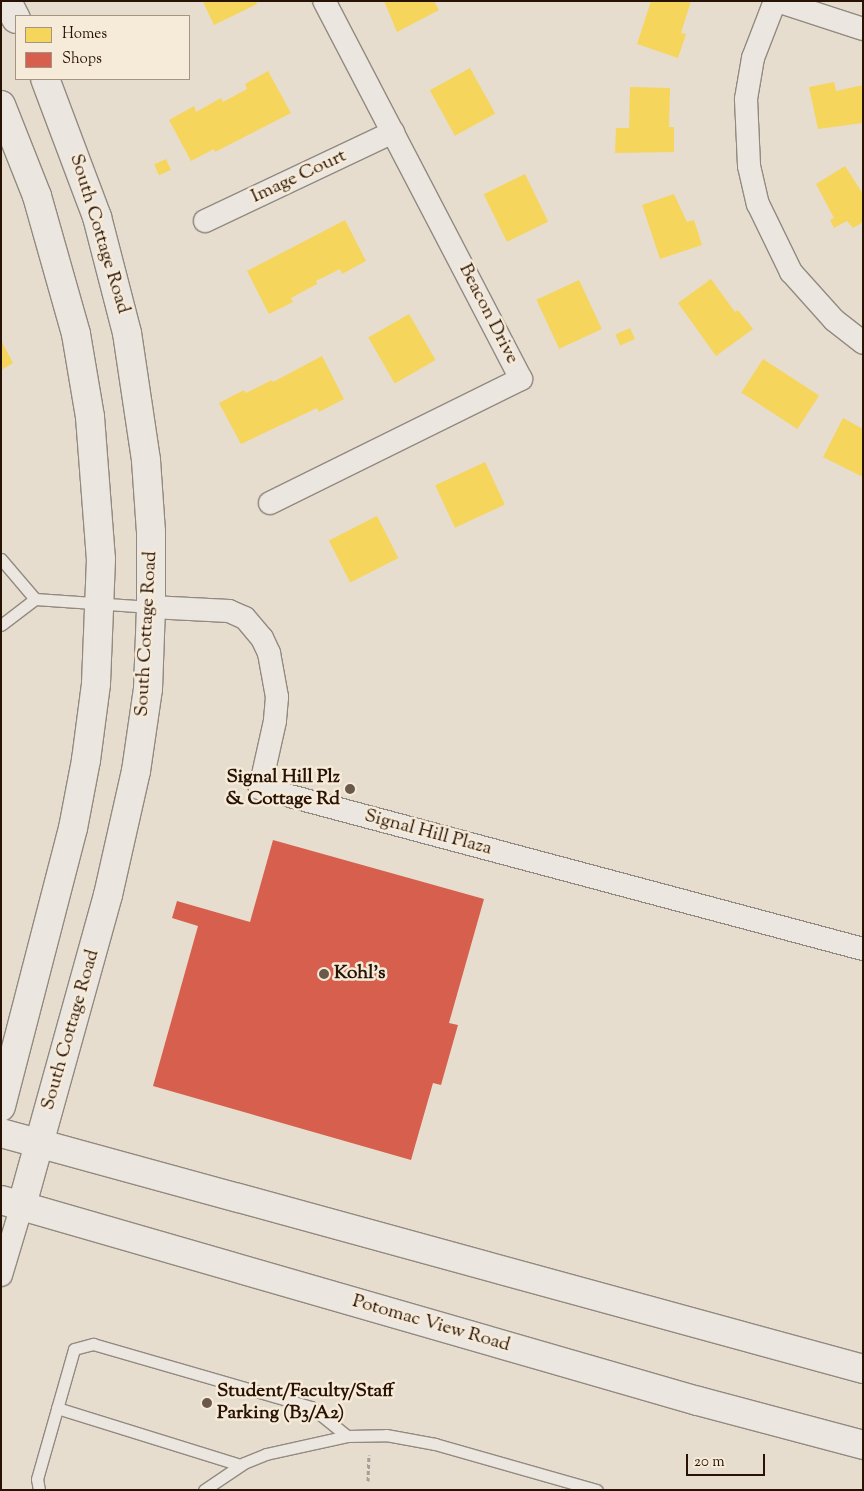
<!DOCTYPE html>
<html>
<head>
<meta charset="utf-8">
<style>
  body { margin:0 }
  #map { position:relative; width:864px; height:1491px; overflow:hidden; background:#e6ddce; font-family:"Sorts Mill Goudy",serif }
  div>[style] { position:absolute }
  .homes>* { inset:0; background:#f6d55c; transform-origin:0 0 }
  .shops>* { inset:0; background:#d6604d }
  .path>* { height:3px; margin-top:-1.5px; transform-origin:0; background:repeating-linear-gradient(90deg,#a59f98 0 4px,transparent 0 6.5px) }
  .roads { filter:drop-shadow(1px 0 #928a80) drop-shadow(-1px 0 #928a80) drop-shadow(0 1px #928a80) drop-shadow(0 -1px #928a80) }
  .service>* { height:11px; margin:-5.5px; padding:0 5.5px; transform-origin:5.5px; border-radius:5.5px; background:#ebe6df }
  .minor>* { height:22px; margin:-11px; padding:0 11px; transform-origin:11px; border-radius:11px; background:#ebe6df }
  .tertiary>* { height:28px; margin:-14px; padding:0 14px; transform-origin:14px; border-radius:14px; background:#ebe6df }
  .secondary>* { height:28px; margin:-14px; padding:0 14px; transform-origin:14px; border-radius:14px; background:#ebe6df }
  .dots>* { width:14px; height:14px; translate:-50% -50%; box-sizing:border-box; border:2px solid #f6ead8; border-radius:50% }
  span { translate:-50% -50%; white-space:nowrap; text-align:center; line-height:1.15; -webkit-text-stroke:5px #f6ead8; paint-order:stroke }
  .street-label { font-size:19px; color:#281203 }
  .poi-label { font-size:19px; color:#281203; font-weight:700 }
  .right { translate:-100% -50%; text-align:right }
  .left { translate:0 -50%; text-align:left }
  .frame { position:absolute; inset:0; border:2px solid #281203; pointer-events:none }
  .legend { position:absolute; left:15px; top:15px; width:175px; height:65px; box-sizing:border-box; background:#f6ead8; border:1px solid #a49483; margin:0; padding:6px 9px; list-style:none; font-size:15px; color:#281203 }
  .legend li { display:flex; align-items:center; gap:10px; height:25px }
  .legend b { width:25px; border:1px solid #a49483 }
  .scale { position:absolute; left:686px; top:1454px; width:79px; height:22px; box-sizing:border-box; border:2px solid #281203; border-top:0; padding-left:6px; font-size:15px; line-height:18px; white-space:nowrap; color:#281203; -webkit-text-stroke:4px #f6ead8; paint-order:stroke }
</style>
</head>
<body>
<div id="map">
  <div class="homes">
    <i style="clip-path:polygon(199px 1px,256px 1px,257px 4px,214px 25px,203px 2px)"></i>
    <i style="clip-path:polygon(384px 1px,434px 1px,439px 10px,397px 32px)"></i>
    <i style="clip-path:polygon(651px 1px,691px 1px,681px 33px,686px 34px,678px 58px,637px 44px)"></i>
    <i style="left:470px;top:68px;width:52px;height:46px;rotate:61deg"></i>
    <i style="clip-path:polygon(268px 71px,291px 113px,215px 152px,214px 149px,191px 161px,169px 120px,194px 106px,196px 112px,221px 98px,223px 102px,247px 89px,245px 84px)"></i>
    <i style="clip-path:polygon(834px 82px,836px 91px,863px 85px,863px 123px,818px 129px,809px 87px)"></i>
    <i style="clip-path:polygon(630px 87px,670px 88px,669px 127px,674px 127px,674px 152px,615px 153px,616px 128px,629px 128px)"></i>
    <i style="left:166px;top:159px;width:12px;height:13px;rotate:66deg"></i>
    <i style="clip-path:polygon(845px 166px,863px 194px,863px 222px,853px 228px,847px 221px,834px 228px,830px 220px,834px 218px,816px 184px)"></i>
    <i style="left:525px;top:174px;width:53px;height:46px;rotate:64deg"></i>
    <i style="clip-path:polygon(674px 194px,687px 222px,694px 220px,702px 245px,660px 259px,642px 205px)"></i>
    <i style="clip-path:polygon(345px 220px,366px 261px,342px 274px,340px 269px,316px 281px,317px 284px,291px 298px,293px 302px,269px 314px,247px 271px)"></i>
    <i style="clip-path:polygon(711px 279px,735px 312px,738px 310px,753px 329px,716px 356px,678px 303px)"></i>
    <i style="left:579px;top:280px;width:54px;height:47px;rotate:65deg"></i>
    <i style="left:409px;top:314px;width:53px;height:47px;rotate:60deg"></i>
    <i style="left:630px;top:328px;width:12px;height:16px;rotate:66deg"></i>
    <i style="clip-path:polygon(1px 340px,13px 363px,1px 370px)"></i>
    <i style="clip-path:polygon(322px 356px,344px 399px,319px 412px,317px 408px,241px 444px,219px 403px,244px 390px,246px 393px,272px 380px,273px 382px)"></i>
    <i style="left:763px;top:359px;width:67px;height:40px;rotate:33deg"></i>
    <i style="clip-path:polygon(843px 418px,863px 429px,863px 477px,823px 457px)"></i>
    <i style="left:485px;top:462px;width:47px;height:55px;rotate:65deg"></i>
    <i style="left:377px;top:516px;width:47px;height:54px;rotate:63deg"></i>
  </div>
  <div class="shops">
    <i style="clip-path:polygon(273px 840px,484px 899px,449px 1023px,458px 1025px,441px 1085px,433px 1083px,411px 1160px,153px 1086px,198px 926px,172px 918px,177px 901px,250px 922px)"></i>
  </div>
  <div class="path">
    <i style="left:368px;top:1481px;width:26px;rotate:-88deg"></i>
  </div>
  <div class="roads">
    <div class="service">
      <i style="left:1px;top:559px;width:52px;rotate:49.6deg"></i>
      <i style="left:1px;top:625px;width:43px;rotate:-37.4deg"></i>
      <i style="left:35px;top:599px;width:116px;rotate:3.9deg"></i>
      <i style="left:57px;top:1408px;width:192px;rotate:17.3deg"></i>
      <i style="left:39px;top:1490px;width:11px;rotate:-100deg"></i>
      <i style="left:37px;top:1479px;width:135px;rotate:-74.1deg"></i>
      <i style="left:74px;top:1349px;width:20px;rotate:-15deg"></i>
      <i style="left:93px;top:1344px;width:227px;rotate:16.1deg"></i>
      <i style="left:311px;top:1407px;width:46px;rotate:38.9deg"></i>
      <i style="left:204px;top:1490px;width:48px;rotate:-34deg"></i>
      <i style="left:244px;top:1463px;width:24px;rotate:-22deg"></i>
      <i style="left:266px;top:1454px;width:83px;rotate:-12.5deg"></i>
      <i style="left:347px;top:1436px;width:39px;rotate:-1deg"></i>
      <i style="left:386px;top:1435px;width:50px;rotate:10.4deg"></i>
      <i style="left:435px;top:1444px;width:168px;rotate:15.9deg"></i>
    </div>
    <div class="minor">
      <i style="left:775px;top:1px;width:61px;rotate:111.1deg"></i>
      <i style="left:753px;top:58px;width:42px;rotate:99.7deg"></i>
      <i style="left:746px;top:99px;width:67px;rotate:87.4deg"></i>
      <i style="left:749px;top:166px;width:39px;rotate:77deg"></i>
      <i style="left:758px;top:204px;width:76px;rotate:64.1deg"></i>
      <i style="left:791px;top:272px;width:64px;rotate:48.1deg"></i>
      <i style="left:834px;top:320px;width:37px;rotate:38deg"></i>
      <i style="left:777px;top:1px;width:90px;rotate:18deg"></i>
      <i style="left:205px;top:221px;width:208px;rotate:-25.3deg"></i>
      <i style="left:270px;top:503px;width:280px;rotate:-26.3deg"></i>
      <i style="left:521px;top:379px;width:426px;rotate:-117.5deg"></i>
      <i style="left:151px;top:607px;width:78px;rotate:2.9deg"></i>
      <i style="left:229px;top:611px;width:17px;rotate:24deg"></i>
      <i style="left:245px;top:618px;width:26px;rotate:50deg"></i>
      <i style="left:262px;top:638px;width:17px;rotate:65deg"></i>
      <i style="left:269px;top:653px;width:45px;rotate:79.7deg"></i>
      <i style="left:277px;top:697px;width:24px;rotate:95deg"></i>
      <i style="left:275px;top:721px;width:69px;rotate:102.6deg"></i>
      <i style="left:260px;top:788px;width:624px;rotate:14.95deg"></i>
      <i style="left:1px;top:1275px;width:73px;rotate:-73.3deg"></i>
    </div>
    <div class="tertiary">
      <i style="left:7px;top:1px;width:20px;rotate:63deg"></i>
      <i style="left:1px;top:105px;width:98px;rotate:68.4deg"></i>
      <i style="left:37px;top:196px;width:143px;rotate:74.2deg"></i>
      <i style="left:76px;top:334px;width:84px;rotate:80.4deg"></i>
      <i style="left:90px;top:417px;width:142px;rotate:85.6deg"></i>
      <i style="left:101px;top:559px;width:125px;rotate:92.3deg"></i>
      <i style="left:96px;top:684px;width:77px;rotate:97.5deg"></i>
      <i style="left:86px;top:760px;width:69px;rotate:100.8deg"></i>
      <i style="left:73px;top:828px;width:288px;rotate:104.5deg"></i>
      <i style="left:22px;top:1205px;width:322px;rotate:-74.5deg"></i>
      <i style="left:108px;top:895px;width:127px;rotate:-77.3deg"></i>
      <i style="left:136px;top:771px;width:83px;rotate:-81.7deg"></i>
      <i style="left:148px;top:689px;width:82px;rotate:-87.9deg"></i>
      <i style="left:151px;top:607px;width:75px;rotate:-90deg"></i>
      <i style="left:151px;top:532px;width:72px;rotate:-94deg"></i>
      <i style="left:146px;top:460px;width:128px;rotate:-98.5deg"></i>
      <i style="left:127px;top:333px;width:120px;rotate:-104.5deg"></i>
      <i style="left:97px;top:217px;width:147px;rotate:-110.6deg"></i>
    </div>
    <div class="secondary">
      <i style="left:1px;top:1133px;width:894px;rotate:15.31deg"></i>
      <i style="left:1px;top:1200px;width:725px;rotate:16.09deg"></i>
      <i style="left:698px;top:1401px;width:171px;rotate:14.9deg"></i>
    </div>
  </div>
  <div class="dots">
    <i style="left:350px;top:789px;background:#6a594a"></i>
    <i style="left:324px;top:974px;background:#6a594a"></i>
    <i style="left:207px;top:1403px;background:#6a594a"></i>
  </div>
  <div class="street-label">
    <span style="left:299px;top:177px;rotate:-25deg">Image Court</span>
    <span style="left:99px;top:234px;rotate:73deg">South Cottage Road</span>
    <span style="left:488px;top:314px;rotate:63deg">Beacon Drive</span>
    <span style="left:147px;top:634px;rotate:-87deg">South Cottage Road</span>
    <span style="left:428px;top:833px;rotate:15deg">Signal Hill Plaza</span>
    <span style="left:71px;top:1030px;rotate:-74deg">South Cottage Road</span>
    <span style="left:431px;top:1324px;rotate:16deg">Potomac View Road</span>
  </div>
  <div class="poi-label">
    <span class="right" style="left:340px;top:789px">Signal Hill Plz<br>&amp; Cottage Rd</span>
    <span class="left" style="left:334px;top:974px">Kohl's</span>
    <span class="left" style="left:217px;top:1403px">Student/Faculty/Staff<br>Parking (B3/A2)</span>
  </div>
  <div class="frame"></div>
  <ul class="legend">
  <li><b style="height:14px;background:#f6d55c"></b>Homes</li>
  <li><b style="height:14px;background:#d6604d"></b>Shops</li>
  </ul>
  <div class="scale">20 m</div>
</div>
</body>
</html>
